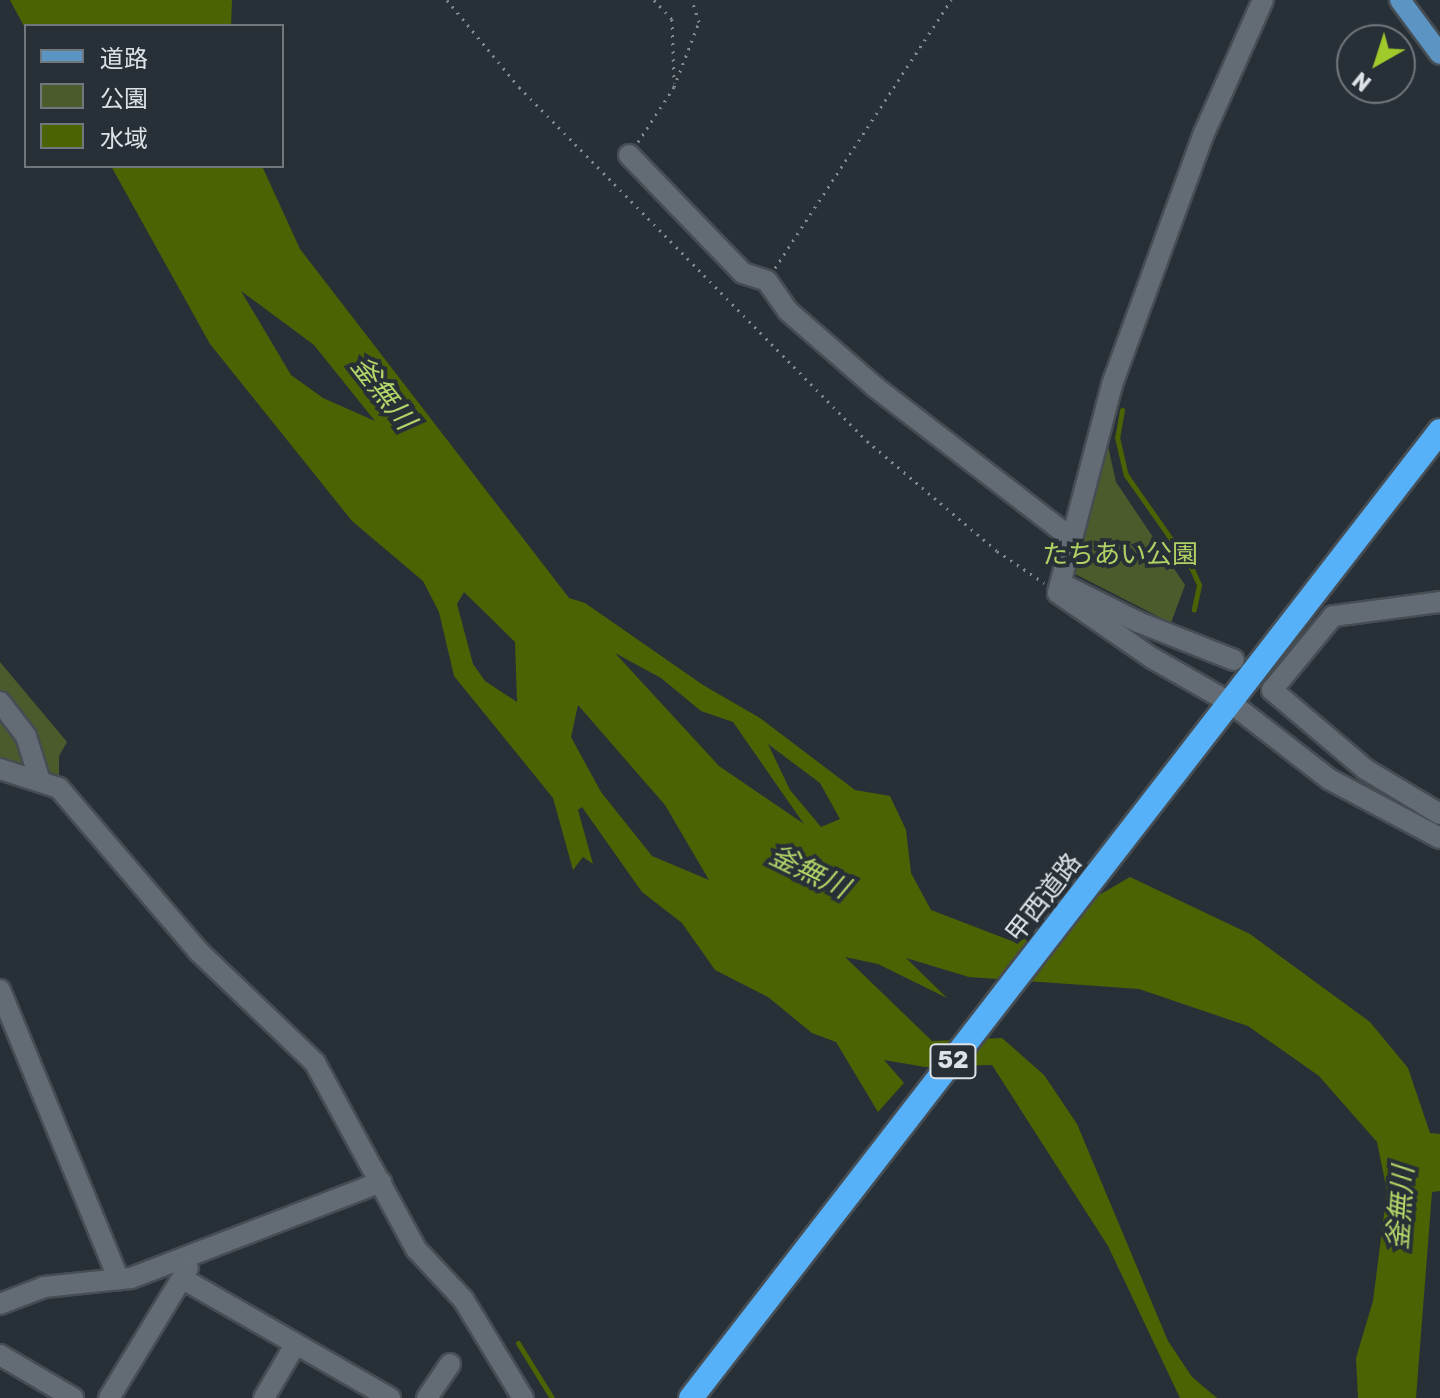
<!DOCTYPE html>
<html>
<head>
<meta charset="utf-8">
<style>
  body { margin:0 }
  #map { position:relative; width:1440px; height:1398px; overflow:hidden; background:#283037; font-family:Rubik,"Noto Sans JP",sans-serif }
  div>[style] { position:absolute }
  .green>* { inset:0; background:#4c5b2b }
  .water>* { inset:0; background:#4c6303 }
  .stream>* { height:5px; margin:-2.5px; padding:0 2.5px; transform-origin:2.5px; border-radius:2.5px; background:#4c6303 }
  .path>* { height:3px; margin-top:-1.5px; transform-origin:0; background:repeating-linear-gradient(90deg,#838a90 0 2px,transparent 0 8px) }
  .roads { filter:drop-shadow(2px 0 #464d53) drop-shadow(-2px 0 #464d53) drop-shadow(0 2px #464d53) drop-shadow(0 -2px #464d53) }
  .minor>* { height:20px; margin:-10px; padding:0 10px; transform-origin:10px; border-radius:10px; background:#636c74 }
  .major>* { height:20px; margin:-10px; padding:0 10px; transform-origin:10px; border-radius:10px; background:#5c95c4 }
  .highway>* { height:24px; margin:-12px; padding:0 12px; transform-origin:12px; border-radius:12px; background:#57b1f9 }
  span { translate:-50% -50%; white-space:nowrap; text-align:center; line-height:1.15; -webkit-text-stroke:8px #283037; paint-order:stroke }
  .shield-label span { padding:2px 6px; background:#283037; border:2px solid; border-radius:6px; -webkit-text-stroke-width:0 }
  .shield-label { font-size:24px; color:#dce2e7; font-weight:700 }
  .park-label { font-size:26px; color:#afd163 }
  .street-label { font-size:26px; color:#dce2e7 }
  .water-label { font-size:28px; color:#b4d668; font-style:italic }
  .legend { position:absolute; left:24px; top:24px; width:260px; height:144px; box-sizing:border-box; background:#283037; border:2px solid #70777d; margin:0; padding:10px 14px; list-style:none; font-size:24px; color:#dce2e7 }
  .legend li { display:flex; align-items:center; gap:16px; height:40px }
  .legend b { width:40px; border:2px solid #70777d }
  .north { position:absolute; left:1336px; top:24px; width:80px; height:80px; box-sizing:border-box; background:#283037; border:2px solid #70777d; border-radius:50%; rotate:219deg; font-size:22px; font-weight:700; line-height:32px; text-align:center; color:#dce2e7 }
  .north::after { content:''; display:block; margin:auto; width:28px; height:36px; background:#a0c92b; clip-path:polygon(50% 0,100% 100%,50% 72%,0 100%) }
</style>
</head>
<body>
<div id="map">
  <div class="green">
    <i style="clip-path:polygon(1108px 446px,1116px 482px,1185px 585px,1171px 623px,1075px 574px)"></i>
    <i style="clip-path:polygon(0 662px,67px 742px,59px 756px,59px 788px,36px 769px,0 759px)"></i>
  </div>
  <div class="water">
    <i style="clip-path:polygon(10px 0,232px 0,231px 26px,26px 26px,26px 30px)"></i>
    <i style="clip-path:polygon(evenodd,111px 166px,262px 166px,300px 249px,569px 598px,585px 603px,703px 685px,760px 718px,855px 790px,890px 796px,906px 830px,911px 873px,931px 910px,1017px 943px,1130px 877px,1250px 934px,1370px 1022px,1408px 1068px,1430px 1133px,1440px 1134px,1440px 1191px,1432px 1192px,1416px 1398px,1358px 1398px,1356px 1358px,1373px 1301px,1387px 1191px,1377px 1142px,1319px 1076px,1248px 1026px,1139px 989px,969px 977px,906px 958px,947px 998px,878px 964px,845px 957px,932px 1041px,1002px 1038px,1044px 1075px,1077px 1124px,1168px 1341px,1192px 1377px,1217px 1398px,1180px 1398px,1108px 1246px,992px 1065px,925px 1067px,884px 1060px,904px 1083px,878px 1112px,836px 1042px,812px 1033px,768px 997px,715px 970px,682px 923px,642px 892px,582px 807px,578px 810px,593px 864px,583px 857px,573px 870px,553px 798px,454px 676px,439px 612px,423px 581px,352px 521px,210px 344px,111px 166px,241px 291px,314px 345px,375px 421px,323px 398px,291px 375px,241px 291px,111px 166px,464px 592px,515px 642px,517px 702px,485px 681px,473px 664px,457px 604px,464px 592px,111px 166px,615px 653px,661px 678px,701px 711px,733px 722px,804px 824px,719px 766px,615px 653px,111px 166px,578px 705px,665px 805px,709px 880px,652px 856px,601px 792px,571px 737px,578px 705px,111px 166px,768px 744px,820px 783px,840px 819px,821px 827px,790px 790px,768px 744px)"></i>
  </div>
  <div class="stream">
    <i style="left:1122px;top:410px;width:27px;rotate:100deg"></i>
    <i style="left:1117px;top:437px;width:39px;rotate:77deg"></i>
    <i style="left:1126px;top:475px;width:115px;rotate:54.9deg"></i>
    <i style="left:1192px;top:569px;width:17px;rotate:66deg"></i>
    <i style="left:1199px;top:585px;width:25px;rotate:102deg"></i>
    <i style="left:518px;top:1343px;width:65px;rotate:58.3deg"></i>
  </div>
  <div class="path">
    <i style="left:447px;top:0;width:113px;rotate:50.4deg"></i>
    <i style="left:519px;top:87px;width:496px;rotate:45.5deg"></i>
    <i style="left:867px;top:441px;width:170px;rotate:40.2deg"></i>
    <i style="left:997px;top:551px;width:57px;rotate:34.2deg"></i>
    <i style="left:654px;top:0;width:26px;rotate:47deg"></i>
    <i style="left:672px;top:19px;width:64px;rotate:88.2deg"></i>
    <i style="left:638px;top:142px;width:66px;rotate:-56.8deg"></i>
    <i style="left:674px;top:87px;width:70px;rotate:-69deg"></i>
    <i style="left:699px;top:22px;width:23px;rotate:-108deg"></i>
    <i style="left:775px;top:268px;width:321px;rotate:-56.7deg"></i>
  </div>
  <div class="roads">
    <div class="minor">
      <i style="left:1263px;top:0;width:145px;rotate:113.9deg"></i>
      <i style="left:1204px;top:133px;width:268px;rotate:110.1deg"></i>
      <i style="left:1112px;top:385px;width:215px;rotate:104.6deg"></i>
      <i style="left:1058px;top:593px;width:114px;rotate:34.7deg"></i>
      <i style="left:1152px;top:658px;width:91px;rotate:29.7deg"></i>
      <i style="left:1231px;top:703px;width:124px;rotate:37.8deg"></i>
      <i style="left:1329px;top:779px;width:126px;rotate:28deg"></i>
      <i style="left:629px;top:155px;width:164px;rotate:46deg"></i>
      <i style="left:743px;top:273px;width:25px;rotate:18deg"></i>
      <i style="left:767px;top:281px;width:37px;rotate:55deg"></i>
      <i style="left:788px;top:311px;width:116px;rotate:41.1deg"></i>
      <i style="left:875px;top:387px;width:246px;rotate:37.6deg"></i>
      <i style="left:1062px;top:584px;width:85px;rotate:26.6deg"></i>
      <i style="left:1138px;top:622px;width:103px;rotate:21.6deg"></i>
      <i style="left:1440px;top:602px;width:108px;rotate:172.5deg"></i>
      <i style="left:1333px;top:616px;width:96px;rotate:129.5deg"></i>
      <i style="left:1272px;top:690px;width:122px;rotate:40.3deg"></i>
      <i style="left:1365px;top:769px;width:87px;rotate:31deg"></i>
      <i style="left:0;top:702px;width:43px;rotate:52.6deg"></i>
      <i style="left:26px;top:736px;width:47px;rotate:72.7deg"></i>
      <i style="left:0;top:769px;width:62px;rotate:17.9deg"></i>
      <i style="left:59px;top:788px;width:214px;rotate:49.5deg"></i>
      <i style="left:198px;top:951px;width:162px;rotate:43.7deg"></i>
      <i style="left:315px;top:1063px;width:212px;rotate:61.5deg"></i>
      <i style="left:416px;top:1249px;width:69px;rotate:46.8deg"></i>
      <i style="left:463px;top:1299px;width:116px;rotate:58.8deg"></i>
      <i style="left:0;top:990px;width:313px;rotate:67.7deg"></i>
      <i style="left:183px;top:1279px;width:239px;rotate:29.9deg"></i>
      <i style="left:0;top:1304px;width:47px;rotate:-21.1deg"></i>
      <i style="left:44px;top:1287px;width:87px;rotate:-5.9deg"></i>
      <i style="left:131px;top:1278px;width:268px;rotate:-21deg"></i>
      <i style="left:0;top:1355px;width:85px;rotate:30.5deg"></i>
      <i style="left:109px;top:1398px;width:152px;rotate:-58.7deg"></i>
      <i style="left:264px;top:1398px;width:61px;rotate:-59.7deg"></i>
      <i style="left:427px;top:1398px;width:41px;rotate:-55.9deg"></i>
    </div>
    <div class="major">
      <i style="left:1400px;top:0;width:67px;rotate:53.5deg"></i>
    </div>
    <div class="highway">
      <i style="left:691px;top:1398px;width:1223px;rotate:-52.24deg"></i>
    </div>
  </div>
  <div class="shield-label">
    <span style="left:953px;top:1061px">52</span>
  </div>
  <div class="park-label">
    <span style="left:1120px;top:555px">たちあい公園</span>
  </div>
  <div class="street-label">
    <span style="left:1044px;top:898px;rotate:-52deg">甲西道路</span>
  </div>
  <div class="water-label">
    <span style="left:383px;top:393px;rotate:52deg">釜無川</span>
    <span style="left:809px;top:872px;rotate:26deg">釜無川</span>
    <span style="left:1401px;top:1208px;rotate:-86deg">釜無川</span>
  </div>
  <ul class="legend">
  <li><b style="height:10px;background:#5c95c4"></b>道路</li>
  <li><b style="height:22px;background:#4c5b2b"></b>公園</li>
  <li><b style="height:22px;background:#4c6303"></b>水域</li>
  </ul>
  <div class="north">N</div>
</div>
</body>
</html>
